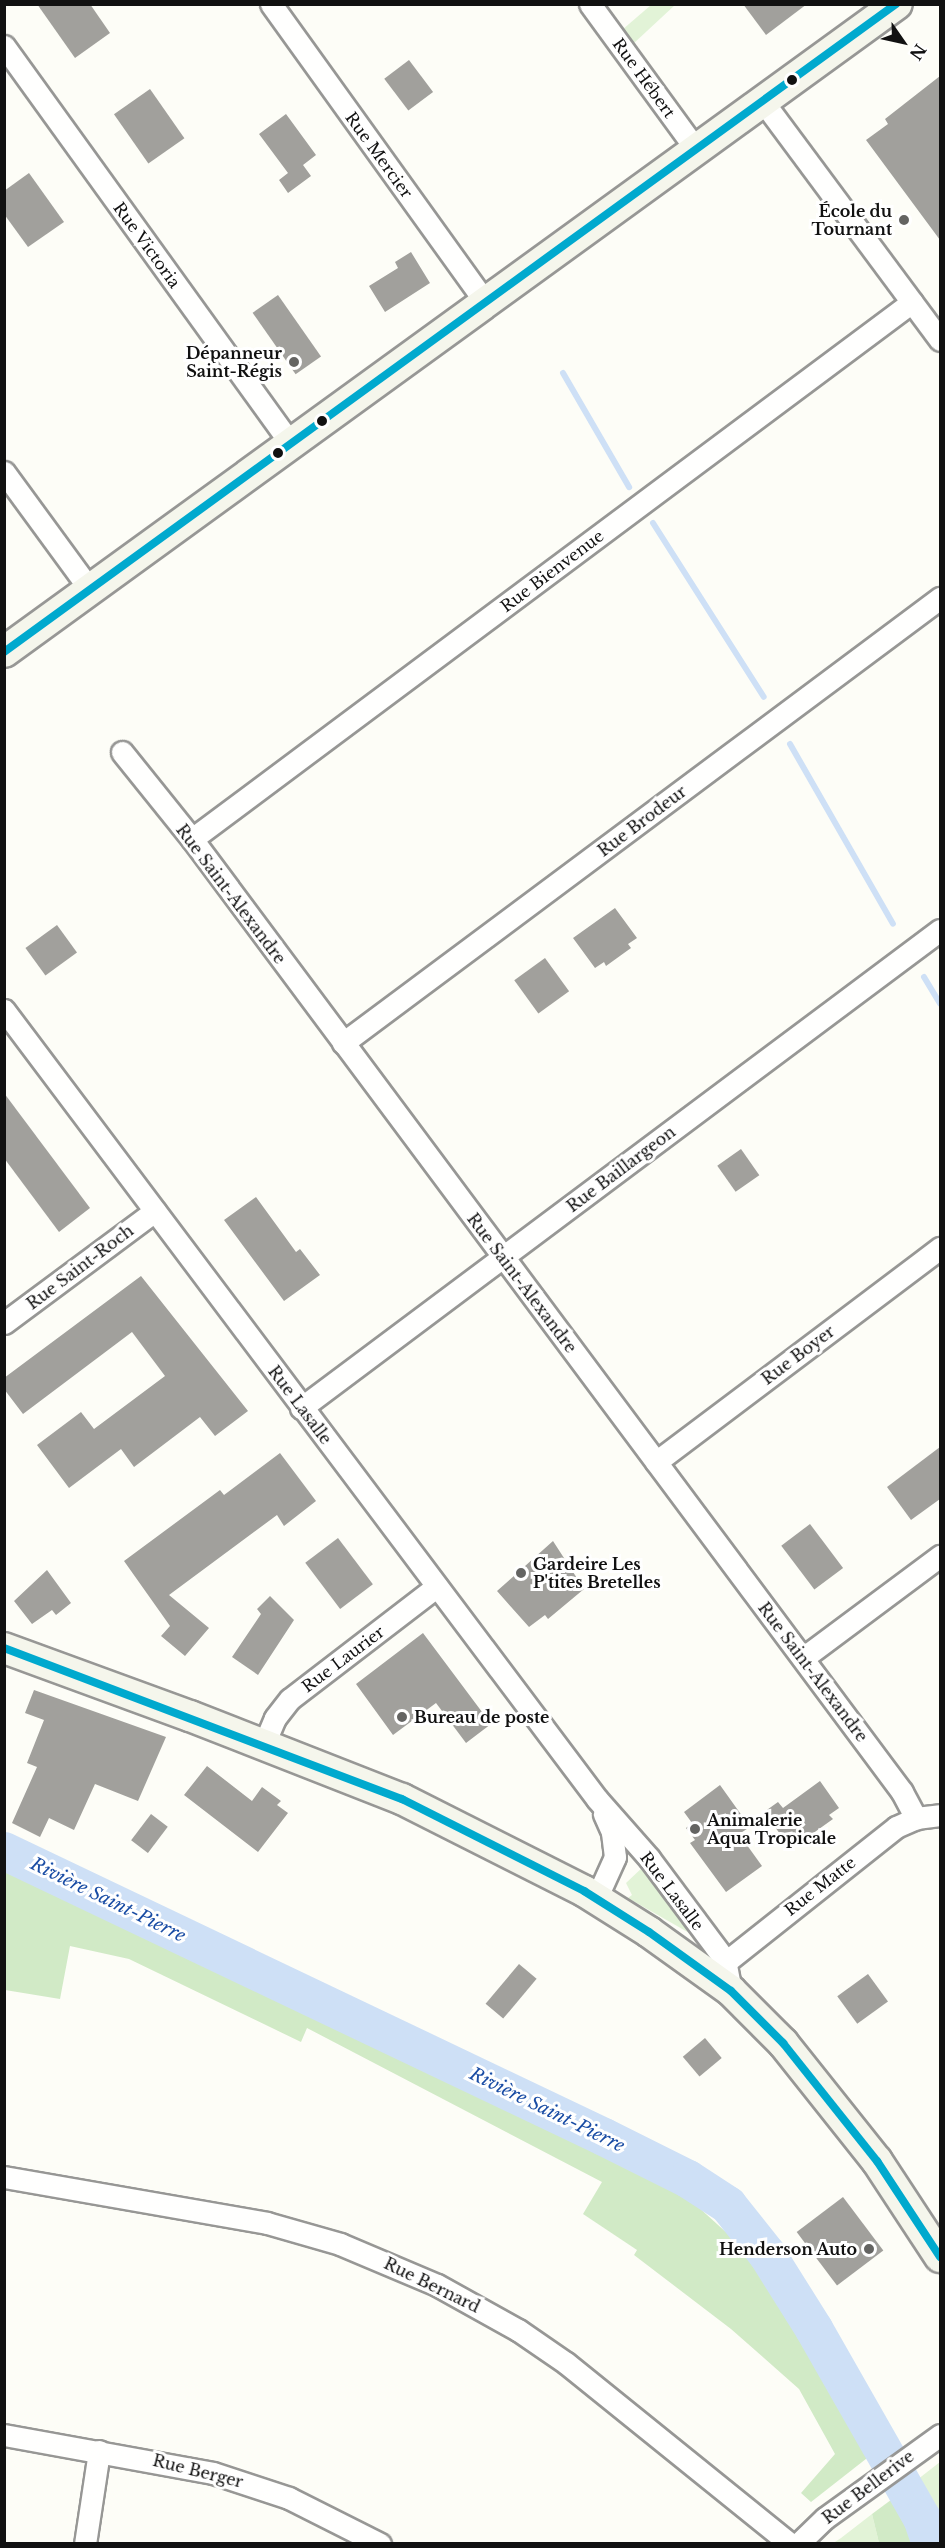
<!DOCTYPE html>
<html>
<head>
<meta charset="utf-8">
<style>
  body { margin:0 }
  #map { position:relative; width:945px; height:2548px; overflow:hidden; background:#fdfdf7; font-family:"Libre Baskerville",serif }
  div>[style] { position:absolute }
  .green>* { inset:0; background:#e2f3d7 }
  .forest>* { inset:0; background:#d1eac6 }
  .stream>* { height:6px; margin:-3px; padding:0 3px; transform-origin:3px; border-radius:3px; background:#cee0f6 }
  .river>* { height:38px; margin:-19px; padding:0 19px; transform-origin:19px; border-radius:19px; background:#cee0f6 }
  .building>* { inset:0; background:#a1a09c; transform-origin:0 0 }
  .roads { filter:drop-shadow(2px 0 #979795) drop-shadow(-2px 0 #979795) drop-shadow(0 2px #979795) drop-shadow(0 -2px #979795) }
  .street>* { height:21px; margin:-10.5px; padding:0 10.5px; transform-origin:10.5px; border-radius:10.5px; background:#fffffe }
  .secondary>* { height:30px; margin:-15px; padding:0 15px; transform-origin:15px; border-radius:15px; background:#f5f6ec }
  .bus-1>* { height:8px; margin:-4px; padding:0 4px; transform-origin:4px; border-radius:4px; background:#00a9ce }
  .dots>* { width:16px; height:16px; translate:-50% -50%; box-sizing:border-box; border:3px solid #fff; border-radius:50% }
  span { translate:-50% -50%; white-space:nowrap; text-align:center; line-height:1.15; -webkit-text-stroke:6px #fff; paint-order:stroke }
  .street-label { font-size:16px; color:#111 }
  .poi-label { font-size:16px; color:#111; font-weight:700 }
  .right { translate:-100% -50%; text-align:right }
  .left { translate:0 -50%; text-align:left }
  .water-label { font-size:18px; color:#194ca4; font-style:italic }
  .frame { position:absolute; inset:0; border:6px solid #111; pointer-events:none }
  .north { position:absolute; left:873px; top:12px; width:60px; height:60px; -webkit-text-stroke:4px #fff; paint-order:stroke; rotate:124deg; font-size:16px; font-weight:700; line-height:24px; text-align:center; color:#111 }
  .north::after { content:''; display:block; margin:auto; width:21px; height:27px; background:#111; clip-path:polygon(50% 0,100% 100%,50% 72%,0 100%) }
</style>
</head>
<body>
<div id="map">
  <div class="green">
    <i style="clip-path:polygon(651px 5px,675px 5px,633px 44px,622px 30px)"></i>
    <i style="clip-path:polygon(645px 1865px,692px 1933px,691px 1934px,628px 1898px,632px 1895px,626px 1883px)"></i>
    <i style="clip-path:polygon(940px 2462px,940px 2544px,937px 2528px,913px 2483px)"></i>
    <i style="clip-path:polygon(872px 2514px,879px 2543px,832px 2544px,841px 2538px)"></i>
  </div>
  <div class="forest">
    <i style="clip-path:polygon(5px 1867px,684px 2194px,751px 2255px,871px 2455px,811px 2502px,801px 2493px,835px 2454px,799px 2389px,731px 2329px,634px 2255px,637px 2250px,583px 2214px,602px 2182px,307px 2028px,301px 2042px,129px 1959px,70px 1946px,60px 1999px,5px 1990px)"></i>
    <i style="clip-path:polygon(899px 2494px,912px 2516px,919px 2543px,879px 2543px,872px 2514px)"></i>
  </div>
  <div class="stream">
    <i style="left:563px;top:373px;width:132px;rotate:59.9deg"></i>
    <i style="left:653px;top:523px;width:206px;rotate:57.5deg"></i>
    <i style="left:790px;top:744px;width:207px;rotate:60.2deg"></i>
    <i style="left:924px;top:977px;width:31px;rotate:59deg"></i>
  </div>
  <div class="river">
    <i style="left:4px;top:1851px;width:665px;rotate:25.49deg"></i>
    <i style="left:604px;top:2137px;width:94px;rotate:26.6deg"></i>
    <i style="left:688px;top:2179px;width:48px;rotate:33deg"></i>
    <i style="left:728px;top:2205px;width:63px;rotate:51.5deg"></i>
    <i style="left:767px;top:2254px;width:89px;rotate:57.9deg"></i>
    <i style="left:814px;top:2329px;width:218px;rotate:60.3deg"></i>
    <i style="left:922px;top:2518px;width:28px;rotate:71deg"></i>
  </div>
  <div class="building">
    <i style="clip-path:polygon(37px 4px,90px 4px,110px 33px,75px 58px)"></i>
    <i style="clip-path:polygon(743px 4px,807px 4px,766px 35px)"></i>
    <i style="left:409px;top:60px;width:40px;height:31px;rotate:53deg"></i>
    <i style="clip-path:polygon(940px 76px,940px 240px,866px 140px,888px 124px,885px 119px)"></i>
    <i style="left:150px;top:89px;width:60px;height:44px;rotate:55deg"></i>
    <i style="clip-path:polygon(286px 114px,316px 155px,303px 165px,311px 176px,288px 193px,279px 180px,288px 173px,259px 134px)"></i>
    <i style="clip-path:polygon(29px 173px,64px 222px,28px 247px,4px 214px,4px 191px)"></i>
    <i style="clip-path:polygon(411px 252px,430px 283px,385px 312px,369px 286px,398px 268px,395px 262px)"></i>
    <i style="left:278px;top:295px;width:75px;height:31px;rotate:55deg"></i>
    <i style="clip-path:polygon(615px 908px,637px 938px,628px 944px,631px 948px,606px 966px,604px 962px,595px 968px,573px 938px)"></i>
    <i style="left:57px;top:925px;width:34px;height:39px;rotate:54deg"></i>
    <i style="left:545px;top:958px;width:41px;height:38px;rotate:54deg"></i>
    <i style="clip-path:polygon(4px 1093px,90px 1208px,59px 1232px,4px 1158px)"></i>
    <i style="left:741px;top:1149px;width:32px;height:29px;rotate:55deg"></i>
    <i style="clip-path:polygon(256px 1197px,296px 1252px,300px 1249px,320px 1275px,284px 1301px,224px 1220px)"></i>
    <i style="clip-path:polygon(141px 1276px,248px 1411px,215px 1436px,200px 1417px,134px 1467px,121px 1449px,69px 1488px,37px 1445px,81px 1412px,94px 1429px,165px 1376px,132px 1332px,23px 1414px,4px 1389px,4px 1378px)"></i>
    <i style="clip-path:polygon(940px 1447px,940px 1499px,911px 1520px,887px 1487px)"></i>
    <i style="clip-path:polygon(280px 1453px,316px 1501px,284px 1526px,277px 1515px,169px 1595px,209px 1628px,185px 1656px,161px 1636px,170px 1626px,124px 1561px,220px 1490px,224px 1495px)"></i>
    <i style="left:810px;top:1524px;width:55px;height:36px;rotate:53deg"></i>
    <i style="left:338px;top:1538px;width:58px;height:41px;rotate:53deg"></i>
    <i style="clip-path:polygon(553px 1541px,584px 1589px,548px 1619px,545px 1615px,529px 1627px,497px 1591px)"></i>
    <i style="clip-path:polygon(47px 1570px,71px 1603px,56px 1615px,52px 1610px,32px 1624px,14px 1601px)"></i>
    <i style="clip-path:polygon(270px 1596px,294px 1620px,258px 1675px,232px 1657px,261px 1614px,257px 1609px)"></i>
    <i style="clip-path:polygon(423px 1633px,491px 1724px,466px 1743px,436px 1703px,393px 1735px,356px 1684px)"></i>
    <i style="clip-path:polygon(34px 1690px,166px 1737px,138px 1801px,95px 1784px,74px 1830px,49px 1818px,40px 1837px,12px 1823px,37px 1767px,27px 1763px,44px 1720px,25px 1713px)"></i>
    <i style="clip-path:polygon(207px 1766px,252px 1801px,262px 1787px,281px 1801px,277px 1805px,288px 1813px,258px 1852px,184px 1795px)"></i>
    <i style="clip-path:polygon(820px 1781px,839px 1808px,829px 1815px,833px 1819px,791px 1849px,764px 1812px,778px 1802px,783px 1808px)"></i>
    <i style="clip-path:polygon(720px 1785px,750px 1827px,739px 1834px,762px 1866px,726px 1892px,690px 1843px,695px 1840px,686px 1828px,692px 1823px,684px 1812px)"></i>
    <i style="left:151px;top:1814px;width:21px;height:33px;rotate:37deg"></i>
    <i style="left:519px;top:1964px;width:23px;height:52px;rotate:40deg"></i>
    <i style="left:868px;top:1974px;width:34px;height:38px;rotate:54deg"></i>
    <i style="left:705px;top:2038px;width:26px;height:29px;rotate:50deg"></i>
    <i style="left:843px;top:2197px;width:67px;height:58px;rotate:53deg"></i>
  </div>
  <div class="roads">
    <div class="street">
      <i style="left:271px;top:4px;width:370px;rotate:54.3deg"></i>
      <i style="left:590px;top:4px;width:183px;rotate:53.9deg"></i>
      <i style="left:4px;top:46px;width:489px;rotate:54.2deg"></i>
      <i style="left:764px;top:103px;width:295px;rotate:53.4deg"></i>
      <i style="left:4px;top:472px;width:144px;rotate:53.8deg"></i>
      <i style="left:122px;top:752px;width:112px;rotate:51.2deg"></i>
      <i style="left:192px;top:839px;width:1188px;rotate:53.31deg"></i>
      <i style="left:902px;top:1792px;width:30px;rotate:62deg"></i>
      <i style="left:192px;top:839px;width:898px;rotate:-36.72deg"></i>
      <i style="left:4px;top:1010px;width:987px;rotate:53.07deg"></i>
      <i style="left:597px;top:1799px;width:79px;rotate:48.6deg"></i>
      <i style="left:649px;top:1858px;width:127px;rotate:53.3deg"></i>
      <i style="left:725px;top:1960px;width:32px;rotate:79deg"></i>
      <i style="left:343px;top:1043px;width:745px;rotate:-36.7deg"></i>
      <i style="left:4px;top:1323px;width:188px;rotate:-36.6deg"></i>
      <i style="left:301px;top:1408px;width:798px;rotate:-36.8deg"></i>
      <i style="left:656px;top:1462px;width:356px;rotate:-37deg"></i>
      <i style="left:803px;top:1658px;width:171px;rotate:-36.7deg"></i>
      <i style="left:264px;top:1744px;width:28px;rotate:-67deg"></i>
      <i style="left:275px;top:1718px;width:24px;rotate:-52deg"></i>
      <i style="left:290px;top:1699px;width:185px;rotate:-37.5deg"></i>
      <i style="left:596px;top:1899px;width:46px;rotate:-65.7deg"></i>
      <i style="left:615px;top:1857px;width:25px;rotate:-97deg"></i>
      <i style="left:612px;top:1832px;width:20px;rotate:-114deg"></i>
      <i style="left:717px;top:1969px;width:228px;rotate:-38.4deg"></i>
      <i style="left:896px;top:1827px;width:22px;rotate:-24deg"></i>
      <i style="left:916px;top:1818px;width:24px;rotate:-7deg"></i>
      <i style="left:4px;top:2177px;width:267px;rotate:9.9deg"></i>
      <i style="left:267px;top:2223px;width:76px;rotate:16deg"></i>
      <i style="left:340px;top:2244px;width:105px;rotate:22.9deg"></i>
      <i style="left:437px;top:2285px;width:93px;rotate:29.1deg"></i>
      <i style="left:518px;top:2330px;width:58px;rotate:34.5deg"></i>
      <i style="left:566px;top:2363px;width:288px;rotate:38.9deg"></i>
      <i style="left:4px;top:2435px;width:212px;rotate:10.3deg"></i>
      <i style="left:213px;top:2473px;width:80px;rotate:18.2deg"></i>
      <i style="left:289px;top:2498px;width:102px;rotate:26.8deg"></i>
      <i style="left:85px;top:2544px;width:94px;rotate:-81.4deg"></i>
      <i style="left:798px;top:2544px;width:37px;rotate:-44deg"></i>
      <i style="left:825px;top:2518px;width:142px;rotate:-35.8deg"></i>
    </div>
    <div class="secondary">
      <i style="left:4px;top:652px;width:1103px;rotate:-35.97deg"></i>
      <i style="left:4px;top:1648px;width:198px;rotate:20.1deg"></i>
      <i style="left:190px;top:1716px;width:228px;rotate:21.4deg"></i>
      <i style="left:402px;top:1799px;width:204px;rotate:26.8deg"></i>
      <i style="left:584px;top:1891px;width:77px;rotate:32.2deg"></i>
      <i style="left:649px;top:1932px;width:101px;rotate:35.7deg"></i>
      <i style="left:731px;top:1991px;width:74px;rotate:45deg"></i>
      <i style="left:783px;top:2043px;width:151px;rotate:51.5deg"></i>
      <i style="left:877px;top:2161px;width:115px;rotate:56.7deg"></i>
    </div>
  </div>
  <div class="bus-1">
    <i style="left:4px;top:652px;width:1103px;rotate:-36deg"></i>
    <i style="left:4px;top:1648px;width:426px;rotate:20.8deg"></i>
    <i style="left:402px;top:1799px;width:204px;rotate:26.8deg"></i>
    <i style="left:584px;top:1891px;width:77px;rotate:32.2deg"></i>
    <i style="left:649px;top:1932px;width:101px;rotate:35.7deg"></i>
    <i style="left:731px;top:1991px;width:74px;rotate:45deg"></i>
    <i style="left:783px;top:2043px;width:151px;rotate:51.5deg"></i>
    <i style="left:877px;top:2161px;width:115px;rotate:56.7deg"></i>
  </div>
  <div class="dots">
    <i style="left:792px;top:80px;background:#111"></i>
    <i style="left:904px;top:220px;background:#646462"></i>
    <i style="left:294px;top:362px;background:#646462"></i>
    <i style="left:322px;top:421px;background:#111"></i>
    <i style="left:278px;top:453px;background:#111"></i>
    <i style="left:521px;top:1573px;background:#646462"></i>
    <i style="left:402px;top:1717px;background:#646462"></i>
    <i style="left:695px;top:1829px;background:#646462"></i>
    <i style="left:869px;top:2249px;background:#646462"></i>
  </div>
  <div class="street-label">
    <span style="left:644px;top:78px;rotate:54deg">Rue Hébert</span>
    <span style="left:379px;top:155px;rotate:54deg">Rue Mercier</span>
    <span style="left:147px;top:245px;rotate:54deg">Rue Victoria</span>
    <span style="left:552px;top:571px;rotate:-37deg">Rue Bienvenue</span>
    <span style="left:642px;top:821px;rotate:-37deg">Rue Brodeur</span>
    <span style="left:231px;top:894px;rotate:53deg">Rue Saint-Alexandre</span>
    <span style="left:621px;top:1169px;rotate:-37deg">Rue Baillargeon</span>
    <span style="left:80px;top:1267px;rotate:-37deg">Rue Saint-Roch</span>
    <span style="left:522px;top:1283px;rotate:53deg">Rue Saint-Alexandre</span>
    <span style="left:798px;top:1355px;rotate:-37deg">Rue Boyer</span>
    <span style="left:300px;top:1405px;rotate:53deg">Rue Lasalle</span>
    <span style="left:343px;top:1659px;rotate:-37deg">Rue Laurier</span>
    <span style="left:813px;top:1672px;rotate:53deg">Rue Saint-Alexandre</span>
    <span style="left:820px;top:1886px;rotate:-38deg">Rue Matte</span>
    <span style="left:672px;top:1891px;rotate:53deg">Rue Lasalle</span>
    <span style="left:432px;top:2285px;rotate:26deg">Rue Bernard</span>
    <span style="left:198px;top:2471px;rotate:14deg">Rue Berger</span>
    <span style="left:868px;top:2487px;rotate:-37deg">Rue Bellerive</span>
  </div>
  <div class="poi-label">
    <span class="right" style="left:892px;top:220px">École du<br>Tournant</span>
    <span class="right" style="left:282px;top:362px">Dépanneur<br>Saint-Régis</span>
    <span class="left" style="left:533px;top:1573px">Gardeire Les<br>P'tites Bretelles</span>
    <span class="left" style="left:414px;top:1717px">Bureau de poste</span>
    <span class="left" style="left:707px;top:1829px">Animalerie<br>Aqua Tropicale</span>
    <span class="right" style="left:857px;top:2249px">Henderson Auto</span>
  </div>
  <div class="water-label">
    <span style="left:108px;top:1900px;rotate:26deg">Rivière Saint-Pierre</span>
    <span style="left:547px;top:2110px;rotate:26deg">Rivière Saint-Pierre</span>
  </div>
  <div class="frame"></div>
  <div class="north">N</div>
</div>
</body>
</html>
